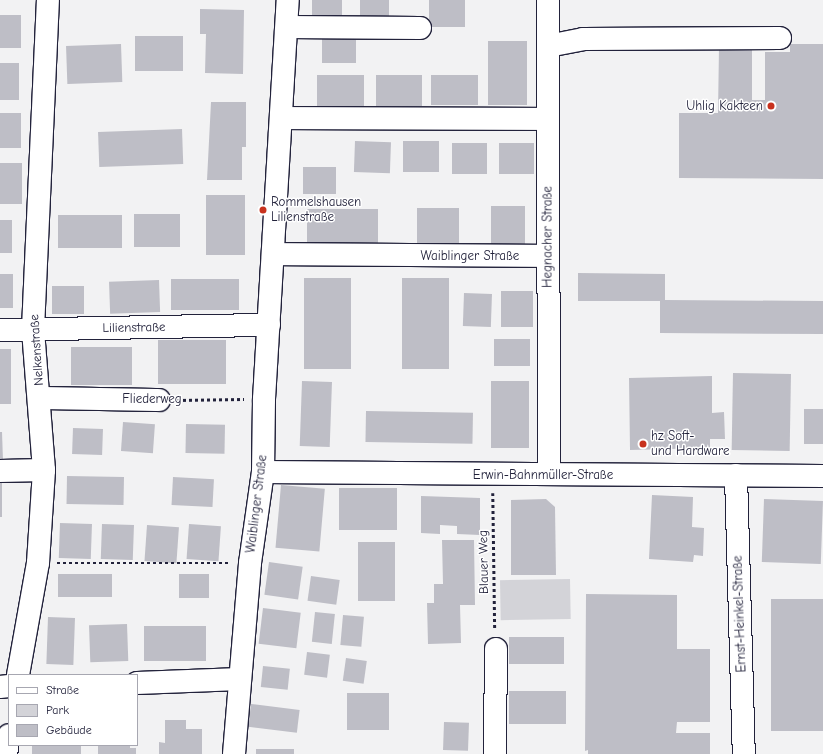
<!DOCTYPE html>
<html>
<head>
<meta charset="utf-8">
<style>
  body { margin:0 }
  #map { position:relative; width:823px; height:754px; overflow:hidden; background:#f2f2f3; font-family:"Comic Neue",sans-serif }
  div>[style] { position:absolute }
  .green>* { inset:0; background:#d3d3d8; transform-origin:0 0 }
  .building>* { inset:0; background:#bebec6; transform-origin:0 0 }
  .path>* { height:2.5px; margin-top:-1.25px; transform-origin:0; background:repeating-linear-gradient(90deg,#22223b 0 3px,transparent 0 6px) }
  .roads { filter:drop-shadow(1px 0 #22223b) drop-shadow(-1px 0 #22223b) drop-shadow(0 1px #22223b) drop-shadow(0 -1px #22223b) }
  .minor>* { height:22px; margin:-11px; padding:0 11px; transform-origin:11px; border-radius:11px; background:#fff }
  .dots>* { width:11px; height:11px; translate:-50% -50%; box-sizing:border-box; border:2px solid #fff; border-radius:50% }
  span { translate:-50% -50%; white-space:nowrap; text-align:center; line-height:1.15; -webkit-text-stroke:3px #fff; paint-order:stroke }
  .poi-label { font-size:13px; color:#22223b }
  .right { translate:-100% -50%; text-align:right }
  .left { translate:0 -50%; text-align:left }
  .street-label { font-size:13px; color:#22223b }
  .legend { position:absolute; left:8px; top:674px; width:130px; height:72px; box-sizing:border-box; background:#fff; border:1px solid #a7a7b1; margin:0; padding:5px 7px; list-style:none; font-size:12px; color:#22223b }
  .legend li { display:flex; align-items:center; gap:8px; height:20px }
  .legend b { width:20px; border:1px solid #a7a7b1 }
</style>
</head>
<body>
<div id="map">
  <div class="green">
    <i style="left:570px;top:579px;width:40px;height:70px;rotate:89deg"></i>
  </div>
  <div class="building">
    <i style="left:312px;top:0;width:30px;height:20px"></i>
    <i style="left:360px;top:0;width:29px;height:22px"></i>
    <i style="left:429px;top:0;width:36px;height:27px"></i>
    <i style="clip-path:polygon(200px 9px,244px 10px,243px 74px,205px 73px,206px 34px,200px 34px)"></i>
    <i style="left:0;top:15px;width:21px;height:33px"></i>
    <i style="left:135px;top:36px;width:48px;height:35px"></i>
    <i style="left:322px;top:36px;width:34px;height:27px"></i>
    <i style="left:488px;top:41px;width:39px;height:64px"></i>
    <i style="left:121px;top:44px;width:38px;height:55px;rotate:88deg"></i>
    <i style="clip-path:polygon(790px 44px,823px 44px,823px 179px,679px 178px,679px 113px,718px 113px,719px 47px,752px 48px,752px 100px,765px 100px,765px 52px,790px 52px)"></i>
    <i style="left:0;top:63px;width:19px;height:37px"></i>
    <i style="left:317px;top:75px;width:47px;height:31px"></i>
    <i style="left:376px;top:75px;width:46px;height:31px"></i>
    <i style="left:431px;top:75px;width:47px;height:30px"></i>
    <i style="clip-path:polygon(211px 102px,246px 102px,246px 147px,242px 147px,242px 180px,207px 180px)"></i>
    <i style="left:0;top:113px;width:21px;height:35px"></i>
    <i style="left:182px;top:129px;width:35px;height:84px;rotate:88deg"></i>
    <i style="left:355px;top:141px;width:36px;height:31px;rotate:2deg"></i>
    <i style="left:403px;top:141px;width:36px;height:31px"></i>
    <i style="left:452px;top:143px;width:35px;height:31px"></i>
    <i style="left:499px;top:143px;width:35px;height:31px"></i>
    <i style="left:0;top:163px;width:22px;height:41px"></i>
    <i style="left:303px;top:167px;width:33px;height:27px"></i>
    <i style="left:206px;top:195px;width:39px;height:60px"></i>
    <i style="left:491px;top:206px;width:34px;height:40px"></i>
    <i style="left:417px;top:208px;width:42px;height:35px"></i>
    <i style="left:307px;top:209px;width:71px;height:36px"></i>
    <i style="left:180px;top:214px;width:33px;height:46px;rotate:90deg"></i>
    <i style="left:122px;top:215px;width:33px;height:64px;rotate:90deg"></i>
    <i style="left:0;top:220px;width:12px;height:33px"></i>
    <i style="clip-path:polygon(578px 273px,665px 274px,665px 300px,823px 301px,823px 334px,660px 333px,660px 301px,578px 301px)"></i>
    <i style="left:0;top:274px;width:13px;height:34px"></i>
    <i style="left:304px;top:278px;width:47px;height:91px"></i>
    <i style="left:402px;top:278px;width:47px;height:91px"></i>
    <i style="left:239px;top:279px;width:31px;height:68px;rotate:90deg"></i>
    <i style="left:159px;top:280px;width:32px;height:50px;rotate:88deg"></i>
    <i style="left:52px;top:286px;width:32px;height:28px"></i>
    <i style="left:501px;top:291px;width:32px;height:36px"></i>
    <i style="left:464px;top:293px;width:28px;height:33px;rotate:2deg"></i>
    <i style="left:494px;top:339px;width:36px;height:27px"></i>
    <i style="left:226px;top:340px;width:44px;height:68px;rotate:90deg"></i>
    <i style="left:71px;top:347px;width:61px;height:38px"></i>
    <i style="left:0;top:349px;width:11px;height:55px"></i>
    <i style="left:733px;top:373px;width:58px;height:77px;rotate:1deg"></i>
    <i style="clip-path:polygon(712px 376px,712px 413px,724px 412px,725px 439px,710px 439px,710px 448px,630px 450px,629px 378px)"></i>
    <i style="left:302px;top:381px;width:30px;height:65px;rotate:2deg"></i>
    <i style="left:491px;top:381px;width:38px;height:67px"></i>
    <i style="left:804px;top:409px;width:19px;height:35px"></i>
    <i style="left:366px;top:411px;width:107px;height:31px;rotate:1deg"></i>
    <i style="left:123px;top:422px;width:32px;height:29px;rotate:4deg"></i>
    <i style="left:186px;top:424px;width:39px;height:29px;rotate:1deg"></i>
    <i style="left:73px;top:428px;width:30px;height:26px;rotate:2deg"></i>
    <i style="clip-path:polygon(0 432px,2px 432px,3px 461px,0 461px)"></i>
    <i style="left:67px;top:476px;width:57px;height:28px;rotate:1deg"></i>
    <i style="left:173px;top:477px;width:41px;height:28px;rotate:3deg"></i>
    <i style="left:0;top:480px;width:2px;height:37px"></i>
    <i style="left:281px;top:485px;width:44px;height:63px;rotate:5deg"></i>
    <i style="left:339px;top:488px;width:58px;height:42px"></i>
    <i style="clip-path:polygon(652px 495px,693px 497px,692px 527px,704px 528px,703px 556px,694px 555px,693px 562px,649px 559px)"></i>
    <i style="clip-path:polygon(421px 496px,480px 498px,480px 535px,457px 534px,457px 526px,440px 525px,440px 534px,421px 533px)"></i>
    <i style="clip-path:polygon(546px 499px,555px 507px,556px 575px,511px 575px,511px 500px)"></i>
    <i style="left:764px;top:499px;width:59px;height:63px;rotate:2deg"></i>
    <i style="left:60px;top:523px;width:32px;height:35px;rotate:2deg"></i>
    <i style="left:102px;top:524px;width:32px;height:35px;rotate:2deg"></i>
    <i style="left:189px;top:524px;width:32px;height:35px;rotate:4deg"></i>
    <i style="left:147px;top:525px;width:32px;height:36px;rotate:4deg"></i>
    <i style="clip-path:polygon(442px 540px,474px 540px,475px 605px,460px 605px,461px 643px,428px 644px,427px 603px,434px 603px,434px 584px,443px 584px)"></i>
    <i style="left:358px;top:542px;width:37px;height:59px"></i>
    <i style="left:269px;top:562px;width:34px;height:33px;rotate:8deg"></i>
    <i style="left:58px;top:574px;width:54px;height:23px"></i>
    <i style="left:179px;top:574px;width:30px;height:24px"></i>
    <i style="left:311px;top:576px;width:29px;height:25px;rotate:8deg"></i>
    <i style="clip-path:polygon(586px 594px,677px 595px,677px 649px,710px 649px,710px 722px,677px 722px,676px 733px,710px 733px,710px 754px,588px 754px,588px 750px,585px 751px)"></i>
    <i style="left:771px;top:599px;width:52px;height:132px"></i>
    <i style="left:263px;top:608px;width:38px;height:36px;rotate:7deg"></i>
    <i style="left:315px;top:612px;width:20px;height:30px;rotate:6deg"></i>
    <i style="left:343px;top:615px;width:21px;height:30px;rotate:5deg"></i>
    <i style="left:48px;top:617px;width:27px;height:47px;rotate:2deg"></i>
    <i style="left:127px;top:624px;width:37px;height:38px;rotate:88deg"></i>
    <i style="left:144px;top:626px;width:62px;height:35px"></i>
    <i style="left:509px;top:637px;width:55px;height:27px"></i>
    <i style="left:307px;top:652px;width:23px;height:23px;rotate:7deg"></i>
    <i style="left:346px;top:658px;width:21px;height:23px;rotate:8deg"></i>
    <i style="left:263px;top:666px;width:27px;height:21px;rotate:6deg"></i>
    <i style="left:566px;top:691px;width:33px;height:57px;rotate:90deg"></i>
    <i style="left:347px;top:693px;width:42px;height:37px"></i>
    <i style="left:251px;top:704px;width:49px;height:23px;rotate:7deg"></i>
    <i style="clip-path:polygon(165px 720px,186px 720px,186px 729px,202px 729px,202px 754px,159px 754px,159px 742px,165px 743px)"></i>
    <i style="left:444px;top:722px;width:25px;height:28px;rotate:2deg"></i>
    <i style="left:32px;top:745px;width:49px;height:9px"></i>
    <i style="clip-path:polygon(98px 745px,130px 745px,130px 748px,136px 748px,136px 754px,98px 754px)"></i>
    <i style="left:256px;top:749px;width:38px;height:5px"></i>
  </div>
  <div class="path">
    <i style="left:177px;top:400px;width:67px;rotate:-0.9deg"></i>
    <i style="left:493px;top:493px;width:137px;rotate:89.2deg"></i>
    <i style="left:57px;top:563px;width:173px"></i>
  </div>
  <div class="roads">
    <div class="minor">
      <i style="left:548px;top:0;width:474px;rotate:89.9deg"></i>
      <i style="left:287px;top:27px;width:133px;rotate:0.4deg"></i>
      <i style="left:548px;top:46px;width:36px;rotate:-11deg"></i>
      <i style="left:583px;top:39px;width:197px;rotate:-0.3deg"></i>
      <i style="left:283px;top:118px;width:265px;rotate:0.2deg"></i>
      <i style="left:273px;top:254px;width:274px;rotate:0.4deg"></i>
      <i style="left:0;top:330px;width:269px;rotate:-1.1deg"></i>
      <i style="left:40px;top:398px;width:119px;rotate:1deg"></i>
      <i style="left:0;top:471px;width:44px;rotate:-1.3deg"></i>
      <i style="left:263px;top:472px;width:560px;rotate:0.41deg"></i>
      <i style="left:736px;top:475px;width:279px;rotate:88.4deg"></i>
      <i style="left:18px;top:675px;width:114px;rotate:-79.9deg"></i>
      <i style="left:38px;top:563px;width:93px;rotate:-86.3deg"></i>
      <i style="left:44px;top:470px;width:141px;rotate:-94.5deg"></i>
      <i style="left:33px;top:329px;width:329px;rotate:-87.4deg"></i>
      <i style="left:137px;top:683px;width:103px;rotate:-2.2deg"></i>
      <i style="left:0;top:687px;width:9px;rotate:-6deg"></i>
      <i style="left:6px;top:754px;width:19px;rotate:-81deg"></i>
      <i style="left:234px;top:754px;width:192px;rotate:-85.2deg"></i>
      <i style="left:250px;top:563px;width:92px;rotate:-81.9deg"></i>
      <i style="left:263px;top:472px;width:73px;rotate:-89.2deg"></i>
      <i style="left:264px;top:399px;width:400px;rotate:-86.6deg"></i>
      <i style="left:495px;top:754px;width:105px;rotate:-89.5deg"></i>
    </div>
  </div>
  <div class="dots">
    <i style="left:771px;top:106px;background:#c8321e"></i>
    <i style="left:263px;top:210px;background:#c8321e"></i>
    <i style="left:643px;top:444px;background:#c8321e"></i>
  </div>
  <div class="poi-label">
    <span class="right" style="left:763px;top:106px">Uhlig Kakteen</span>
    <span class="left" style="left:271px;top:210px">Rommelshausen<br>Lilienstraße</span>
    <span class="left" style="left:651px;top:444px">hz Soft-<br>und Hardware</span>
  </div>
  <div class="street-label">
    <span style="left:548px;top:237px;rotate:-90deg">Hegnacher Straße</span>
    <span style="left:470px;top:256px">Waiblinger Straße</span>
    <span style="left:134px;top:328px;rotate:-1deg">Lilienstraße</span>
    <span style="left:37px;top:350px;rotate:-94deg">Nelkenstraße</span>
    <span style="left:152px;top:399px">Fliederweg</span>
    <span style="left:543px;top:475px">Erwin-Bahnmüller-Straße</span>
    <span style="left:257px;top:504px;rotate:-83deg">Waiblinger Straße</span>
    <span style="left:484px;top:562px;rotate:-91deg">Blauer Weg</span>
    <span style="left:740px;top:614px;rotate:-92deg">Ernst-Heinkel-Straße</span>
  </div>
  <ul class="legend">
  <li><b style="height:5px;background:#fff"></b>Straße</li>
  <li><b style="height:11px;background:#d3d3d8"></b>Park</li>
  <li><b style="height:11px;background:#bebec6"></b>Gebäude</li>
  </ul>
</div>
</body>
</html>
